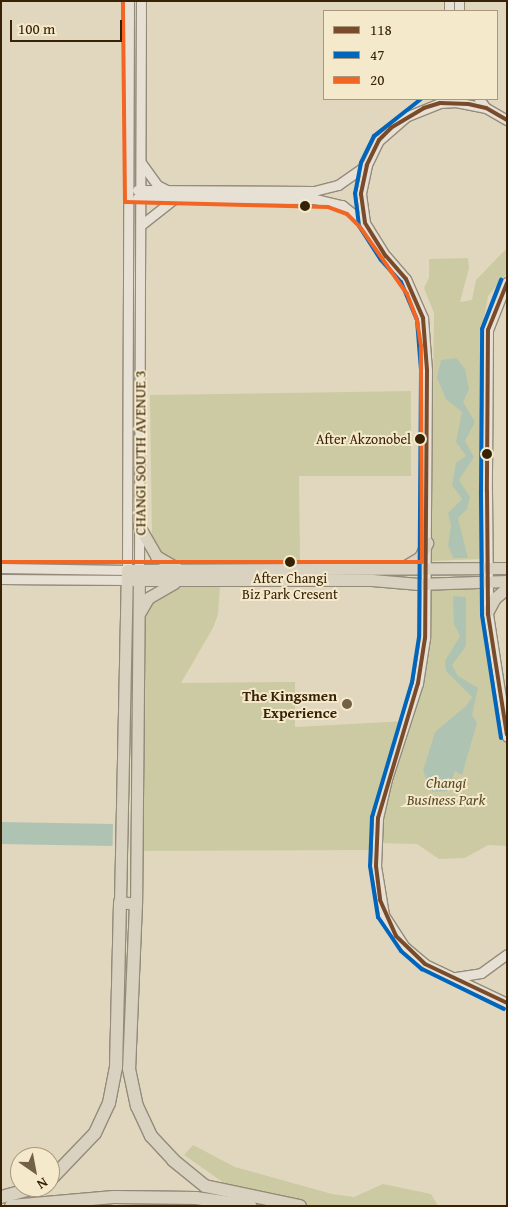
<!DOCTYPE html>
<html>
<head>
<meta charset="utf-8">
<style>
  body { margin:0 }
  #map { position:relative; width:508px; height:1207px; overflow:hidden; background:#e1d7bf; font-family:"Gentium Book Plus",serif }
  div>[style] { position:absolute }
  .green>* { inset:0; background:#cccaa2 }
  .water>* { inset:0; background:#afc3b3; transform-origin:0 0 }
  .roads { filter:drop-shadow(1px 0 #938b7a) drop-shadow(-1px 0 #938b7a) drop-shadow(0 1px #938b7a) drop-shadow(0 -1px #938b7a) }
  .minor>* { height:9px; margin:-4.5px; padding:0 4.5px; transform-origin:4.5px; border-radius:4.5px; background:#e7e1d5 }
  .major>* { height:11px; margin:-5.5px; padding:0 5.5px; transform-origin:5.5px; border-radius:5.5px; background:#dad2c1 }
  .highway>* { height:12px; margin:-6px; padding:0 6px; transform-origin:6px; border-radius:6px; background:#dad2c1 }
  .bus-1>* { height:4px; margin:-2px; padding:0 2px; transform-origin:2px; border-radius:2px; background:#7a4b2a }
  .bus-2>* { height:4px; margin:-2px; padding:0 2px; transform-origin:2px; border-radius:2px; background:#0065bd }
  .bus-3>* { height:4px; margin:-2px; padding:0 2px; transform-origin:2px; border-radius:2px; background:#f26522 }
  .dots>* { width:14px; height:14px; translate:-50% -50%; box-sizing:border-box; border:2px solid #f5e9cc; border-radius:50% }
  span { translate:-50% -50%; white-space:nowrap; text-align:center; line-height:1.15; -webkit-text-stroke:4px #f5e9cc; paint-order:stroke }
  .bus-label { font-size:14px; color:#382205 }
  .right { translate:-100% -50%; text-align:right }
  .street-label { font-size:15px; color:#382205 }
  .poi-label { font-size:15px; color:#382205; font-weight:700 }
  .park-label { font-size:15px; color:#594a26; font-style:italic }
  .frame { position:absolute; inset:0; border:2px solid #382205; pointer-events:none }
  .legend { position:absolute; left:323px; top:10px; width:175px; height:90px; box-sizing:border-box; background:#f5e9cc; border:1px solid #a9997c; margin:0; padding:6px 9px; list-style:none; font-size:15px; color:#382205 }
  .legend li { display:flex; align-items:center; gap:10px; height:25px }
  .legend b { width:25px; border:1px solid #a9997c }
  .north { position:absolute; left:10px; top:1147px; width:50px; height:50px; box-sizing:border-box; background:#f5e9cc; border:1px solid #a9997c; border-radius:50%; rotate:147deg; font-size:14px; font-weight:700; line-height:20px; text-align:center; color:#382205 }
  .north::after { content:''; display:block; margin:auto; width:18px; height:22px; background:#736146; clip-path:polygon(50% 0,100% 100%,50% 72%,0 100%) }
  .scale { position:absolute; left:10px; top:20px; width:112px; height:22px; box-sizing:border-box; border:2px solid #382205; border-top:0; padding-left:6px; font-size:15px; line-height:18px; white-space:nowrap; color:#382205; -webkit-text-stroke:4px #f5e9cc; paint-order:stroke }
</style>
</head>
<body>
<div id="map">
  <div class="green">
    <i style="clip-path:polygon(507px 248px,507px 273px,488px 296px,483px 324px,481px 559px,431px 561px,434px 313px,424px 288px,429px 278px,429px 259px,468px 258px,469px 268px,460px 302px,472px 300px,476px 280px)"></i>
    <i style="clip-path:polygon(411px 391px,411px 476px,299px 476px,300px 562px,168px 561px,152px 540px,150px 395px)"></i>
    <i style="clip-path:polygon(177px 581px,220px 586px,218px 614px,213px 628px,181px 683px,295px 682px,295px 727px,407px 721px,412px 704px,428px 583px,488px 581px,507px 739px,507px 846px,488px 845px,465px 858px,439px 859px,417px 844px,376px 843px,376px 850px,136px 851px,142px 607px)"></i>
    <i style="clip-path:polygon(193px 1145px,235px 1167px,332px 1194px,354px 1197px,383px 1184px,431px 1194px,438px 1206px,312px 1206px,234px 1190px,184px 1155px)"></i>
  </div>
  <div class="water">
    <i style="clip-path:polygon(456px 358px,465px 369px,469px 389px,463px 402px,475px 422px,465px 441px,474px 457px,459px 480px,470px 497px,467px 509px,458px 518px,468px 558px,453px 558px,448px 545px,451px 525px,448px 513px,462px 499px,452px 485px,456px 463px,466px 456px,456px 442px,462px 412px,446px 399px,437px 378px,441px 360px)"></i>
    <i style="clip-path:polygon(453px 596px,466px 597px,466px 646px,452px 665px,458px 676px,478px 688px,472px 715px,477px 723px,462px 775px,455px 771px,447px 791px,432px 792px,423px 771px,435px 732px,466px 706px,472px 697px,446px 671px,445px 661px,460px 636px,454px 624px)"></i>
    <i style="left:1px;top:822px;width:112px;height:22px;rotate:1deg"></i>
  </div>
  <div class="roads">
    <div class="minor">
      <i style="left:449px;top:1px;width:10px;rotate:90deg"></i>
      <i style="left:459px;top:11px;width:10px;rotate:-90deg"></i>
      <i style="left:479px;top:99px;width:11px;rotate:52deg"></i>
      <i style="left:486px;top:108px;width:24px;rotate:30deg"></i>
      <i style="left:486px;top:108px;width:31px;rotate:-169deg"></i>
      <i style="left:456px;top:102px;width:16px;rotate:176deg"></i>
      <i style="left:440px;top:103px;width:35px;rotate:158deg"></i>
      <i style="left:407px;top:116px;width:37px;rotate:139deg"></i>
      <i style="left:379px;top:140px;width:28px;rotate:116deg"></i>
      <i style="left:367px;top:165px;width:30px;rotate:102deg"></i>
      <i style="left:361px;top:194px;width:29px;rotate:82deg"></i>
      <i style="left:365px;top:223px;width:39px;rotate:58deg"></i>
      <i style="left:386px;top:256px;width:30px;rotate:49deg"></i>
      <i style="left:406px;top:279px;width:43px;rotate:66.4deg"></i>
      <i style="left:423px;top:318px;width:52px;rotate:85.6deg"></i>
      <i style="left:427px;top:370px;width:268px;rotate:90.4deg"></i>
      <i style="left:425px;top:638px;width:46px;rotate:98.8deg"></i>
      <i style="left:418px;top:683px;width:101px;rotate:107.9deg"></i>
      <i style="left:387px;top:779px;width:40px;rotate:103deg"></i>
      <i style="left:378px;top:818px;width:48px;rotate:92.4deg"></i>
      <i style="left:376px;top:866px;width:50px;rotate:80.7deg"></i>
      <i style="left:384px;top:915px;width:38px;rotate:57deg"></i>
      <i style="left:405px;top:947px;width:26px;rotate:40deg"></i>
      <i style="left:425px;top:964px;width:91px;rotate:25.4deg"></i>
      <i style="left:142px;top:164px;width:26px;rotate:54deg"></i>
      <i style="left:157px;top:185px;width:11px;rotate:27deg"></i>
      <i style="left:137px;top:190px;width:177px;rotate:0.3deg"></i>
      <i style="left:314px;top:191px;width:25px;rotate:-14deg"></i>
      <i style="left:338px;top:185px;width:35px;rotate:-35deg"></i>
      <i style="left:137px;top:198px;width:178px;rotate:0.3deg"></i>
      <i style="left:315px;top:199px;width:28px;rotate:13deg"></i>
      <i style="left:342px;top:205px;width:28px;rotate:39deg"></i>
      <i style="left:141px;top:225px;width:42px;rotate:-38.2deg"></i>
      <i style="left:507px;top:282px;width:52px;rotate:111.6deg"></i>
      <i style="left:488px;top:330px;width:161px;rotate:90.4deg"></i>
      <i style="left:487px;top:491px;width:123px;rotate:89.5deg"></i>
      <i style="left:488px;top:614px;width:124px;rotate:81.2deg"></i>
      <i style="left:1px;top:568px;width:126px;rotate:0.9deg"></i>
      <i style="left:127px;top:570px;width:569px;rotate:-89.8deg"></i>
      <i style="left:139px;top:570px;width:569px;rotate:-89.8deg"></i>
      <i style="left:1px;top:579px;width:126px;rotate:0.5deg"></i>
      <i style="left:456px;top:977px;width:25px;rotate:-9deg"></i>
      <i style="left:481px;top:973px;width:32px;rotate:-36deg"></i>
    </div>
    <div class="major">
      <i style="left:139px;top:526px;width:34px;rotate:60deg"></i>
      <i style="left:156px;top:556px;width:24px;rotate:30deg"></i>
      <i style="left:402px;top:568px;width:21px;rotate:-31deg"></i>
      <i style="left:420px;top:557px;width:16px;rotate:-63deg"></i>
      <i style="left:139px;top:570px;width:334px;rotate:90.5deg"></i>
      <i style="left:136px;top:904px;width:16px;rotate:-173deg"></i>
      <i style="left:120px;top:902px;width:332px;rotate:-88.8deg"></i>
      <i style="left:127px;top:570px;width:380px;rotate:-0.3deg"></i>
      <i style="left:134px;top:580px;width:238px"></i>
      <i style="left:372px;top:580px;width:47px;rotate:4.9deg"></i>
      <i style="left:419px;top:584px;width:88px;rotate:-2deg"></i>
      <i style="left:488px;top:611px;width:15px;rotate:-62deg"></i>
      <i style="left:495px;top:598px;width:16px;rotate:-40deg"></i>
      <i style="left:140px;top:612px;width:16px;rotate:-60deg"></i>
      <i style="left:148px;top:598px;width:30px;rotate:-30deg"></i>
    </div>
    <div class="highway">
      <i style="left:136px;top:904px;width:165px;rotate:92.4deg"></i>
      <i style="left:129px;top:1069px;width:38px;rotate:78deg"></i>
      <i style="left:137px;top:1106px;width:33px;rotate:65deg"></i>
      <i style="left:151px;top:1136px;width:33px;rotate:47deg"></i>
      <i style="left:173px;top:1160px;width:41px;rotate:39.1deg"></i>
      <i style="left:205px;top:1186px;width:97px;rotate:11.9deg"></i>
      <i style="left:50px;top:1180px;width:65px;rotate:-46.2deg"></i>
      <i style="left:95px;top:1133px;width:33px;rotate:-65deg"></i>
      <i style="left:109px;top:1103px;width:37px;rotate:-79deg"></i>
      <i style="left:116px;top:1067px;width:165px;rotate:-88.6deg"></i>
      <i style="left:1px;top:1197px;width:38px;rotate:-15deg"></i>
      <i style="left:11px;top:1206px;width:103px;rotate:-5deg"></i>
      <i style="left:114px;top:1197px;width:82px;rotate:0.7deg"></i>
      <i style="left:196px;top:1198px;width:55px;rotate:8.4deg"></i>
    </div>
  </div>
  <div class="bus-1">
    <i style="left:507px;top:120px;width:24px;rotate:-150deg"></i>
    <i style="left:486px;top:108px;width:18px;rotate:-167deg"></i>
    <i style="left:468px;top:104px;width:28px;rotate:-178deg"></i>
    <i style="left:440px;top:103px;width:17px;rotate:163deg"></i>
    <i style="left:424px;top:108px;width:39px;rotate:149deg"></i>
    <i style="left:391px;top:128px;width:17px;rotate:135deg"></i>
    <i style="left:379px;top:140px;width:28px;rotate:116deg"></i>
    <i style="left:367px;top:165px;width:30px;rotate:102deg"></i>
    <i style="left:361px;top:194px;width:29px;rotate:82deg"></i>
    <i style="left:365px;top:223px;width:39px;rotate:58deg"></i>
    <i style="left:386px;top:256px;width:30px;rotate:49deg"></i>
    <i style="left:406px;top:279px;width:43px;rotate:66.4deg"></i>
    <i style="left:423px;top:318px;width:52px;rotate:85.6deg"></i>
    <i style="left:427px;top:370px;width:268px;rotate:90.4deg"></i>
    <i style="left:425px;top:638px;width:46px;rotate:98.8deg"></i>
    <i style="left:418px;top:683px;width:141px;rotate:106.5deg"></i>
    <i style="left:378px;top:818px;width:48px;rotate:92.4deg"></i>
    <i style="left:376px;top:866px;width:34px;rotate:83deg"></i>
    <i style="left:380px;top:900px;width:39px;rotate:66deg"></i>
    <i style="left:396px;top:936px;width:40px;rotate:44deg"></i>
    <i style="left:425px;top:964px;width:91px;rotate:25.4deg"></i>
    <i style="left:507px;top:283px;width:51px;rotate:112deg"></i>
    <i style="left:488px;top:330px;width:161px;rotate:90.4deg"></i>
    <i style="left:487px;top:491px;width:123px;rotate:89.5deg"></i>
    <i style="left:488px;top:614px;width:122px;rotate:81.1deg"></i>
  </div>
  <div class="bus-2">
    <i style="left:421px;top:99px;width:60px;rotate:141.8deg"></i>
    <i style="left:374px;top:136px;width:30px;rotate:116deg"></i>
    <i style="left:361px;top:163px;width:31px;rotate:101deg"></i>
    <i style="left:355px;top:193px;width:33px;rotate:83deg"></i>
    <i style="left:359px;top:226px;width:40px;rotate:57.1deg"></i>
    <i style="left:381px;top:260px;width:30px;rotate:48deg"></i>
    <i style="left:401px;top:282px;width:41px;rotate:67.2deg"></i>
    <i style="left:417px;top:320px;width:50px;rotate:85.4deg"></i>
    <i style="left:421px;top:370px;width:267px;rotate:90.4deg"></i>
    <i style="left:419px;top:637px;width:46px;rotate:98.8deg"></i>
    <i style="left:412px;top:682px;width:141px;rotate:106.5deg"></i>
    <i style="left:372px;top:817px;width:49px;rotate:92.3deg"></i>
    <i style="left:370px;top:866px;width:52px;rotate:81.1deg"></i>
    <i style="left:378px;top:917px;width:41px;rotate:55.9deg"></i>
    <i style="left:401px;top:951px;width:28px;rotate:41deg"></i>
    <i style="left:422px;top:969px;width:91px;rotate:26deg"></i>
    <i style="left:501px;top:738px;width:124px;rotate:-98.8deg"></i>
    <i style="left:482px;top:615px;width:124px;rotate:-90.5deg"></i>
    <i style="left:481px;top:491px;width:162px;rotate:-89.6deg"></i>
    <i style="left:482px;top:329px;width:53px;rotate:-68.8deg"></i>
  </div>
  <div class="bus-3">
    <i style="left:1px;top:562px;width:421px"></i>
    <i style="left:422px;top:562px;width:216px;rotate:-90.3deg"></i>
    <i style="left:421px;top:346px;width:26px;rotate:-99deg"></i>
    <i style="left:417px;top:320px;width:28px;rotate:-111deg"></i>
    <i style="left:407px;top:294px;width:82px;rotate:-125deg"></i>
    <i style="left:360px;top:227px;width:18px;rotate:-135deg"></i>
    <i style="left:347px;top:214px;width:20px;rotate:-160deg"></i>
    <i style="left:328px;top:207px;width:203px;rotate:-178.6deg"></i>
    <i style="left:125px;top:202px;width:201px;rotate:-90.6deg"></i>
  </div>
  <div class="dots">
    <i style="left:305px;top:206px;background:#382205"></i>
    <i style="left:420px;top:439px;background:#382205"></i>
    <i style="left:487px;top:454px;background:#382205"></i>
    <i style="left:290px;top:562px;background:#382205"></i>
    <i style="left:347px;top:704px;background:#736146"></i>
  </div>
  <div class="bus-label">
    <span class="right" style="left:411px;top:439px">After Akzonobel</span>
    <span style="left:290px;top:586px">After Changi<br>Biz Park Cresent</span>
  </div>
  <div class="street-label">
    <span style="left:140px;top:453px;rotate:-90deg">CHANGI SOUTH AVENUE 3</span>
  </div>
  <div class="poi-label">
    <span class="right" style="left:337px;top:704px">The Kingsmen<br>Experience</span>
  </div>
  <div class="park-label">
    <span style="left:446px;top:791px">Changi<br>Business Park</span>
  </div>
  <div class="frame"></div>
  <ul class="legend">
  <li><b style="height:6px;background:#7a4b2a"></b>118</li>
  <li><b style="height:6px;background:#0065bd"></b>47</li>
  <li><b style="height:6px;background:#f26522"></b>20</li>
  </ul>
  <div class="north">N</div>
  <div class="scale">100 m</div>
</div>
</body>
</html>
